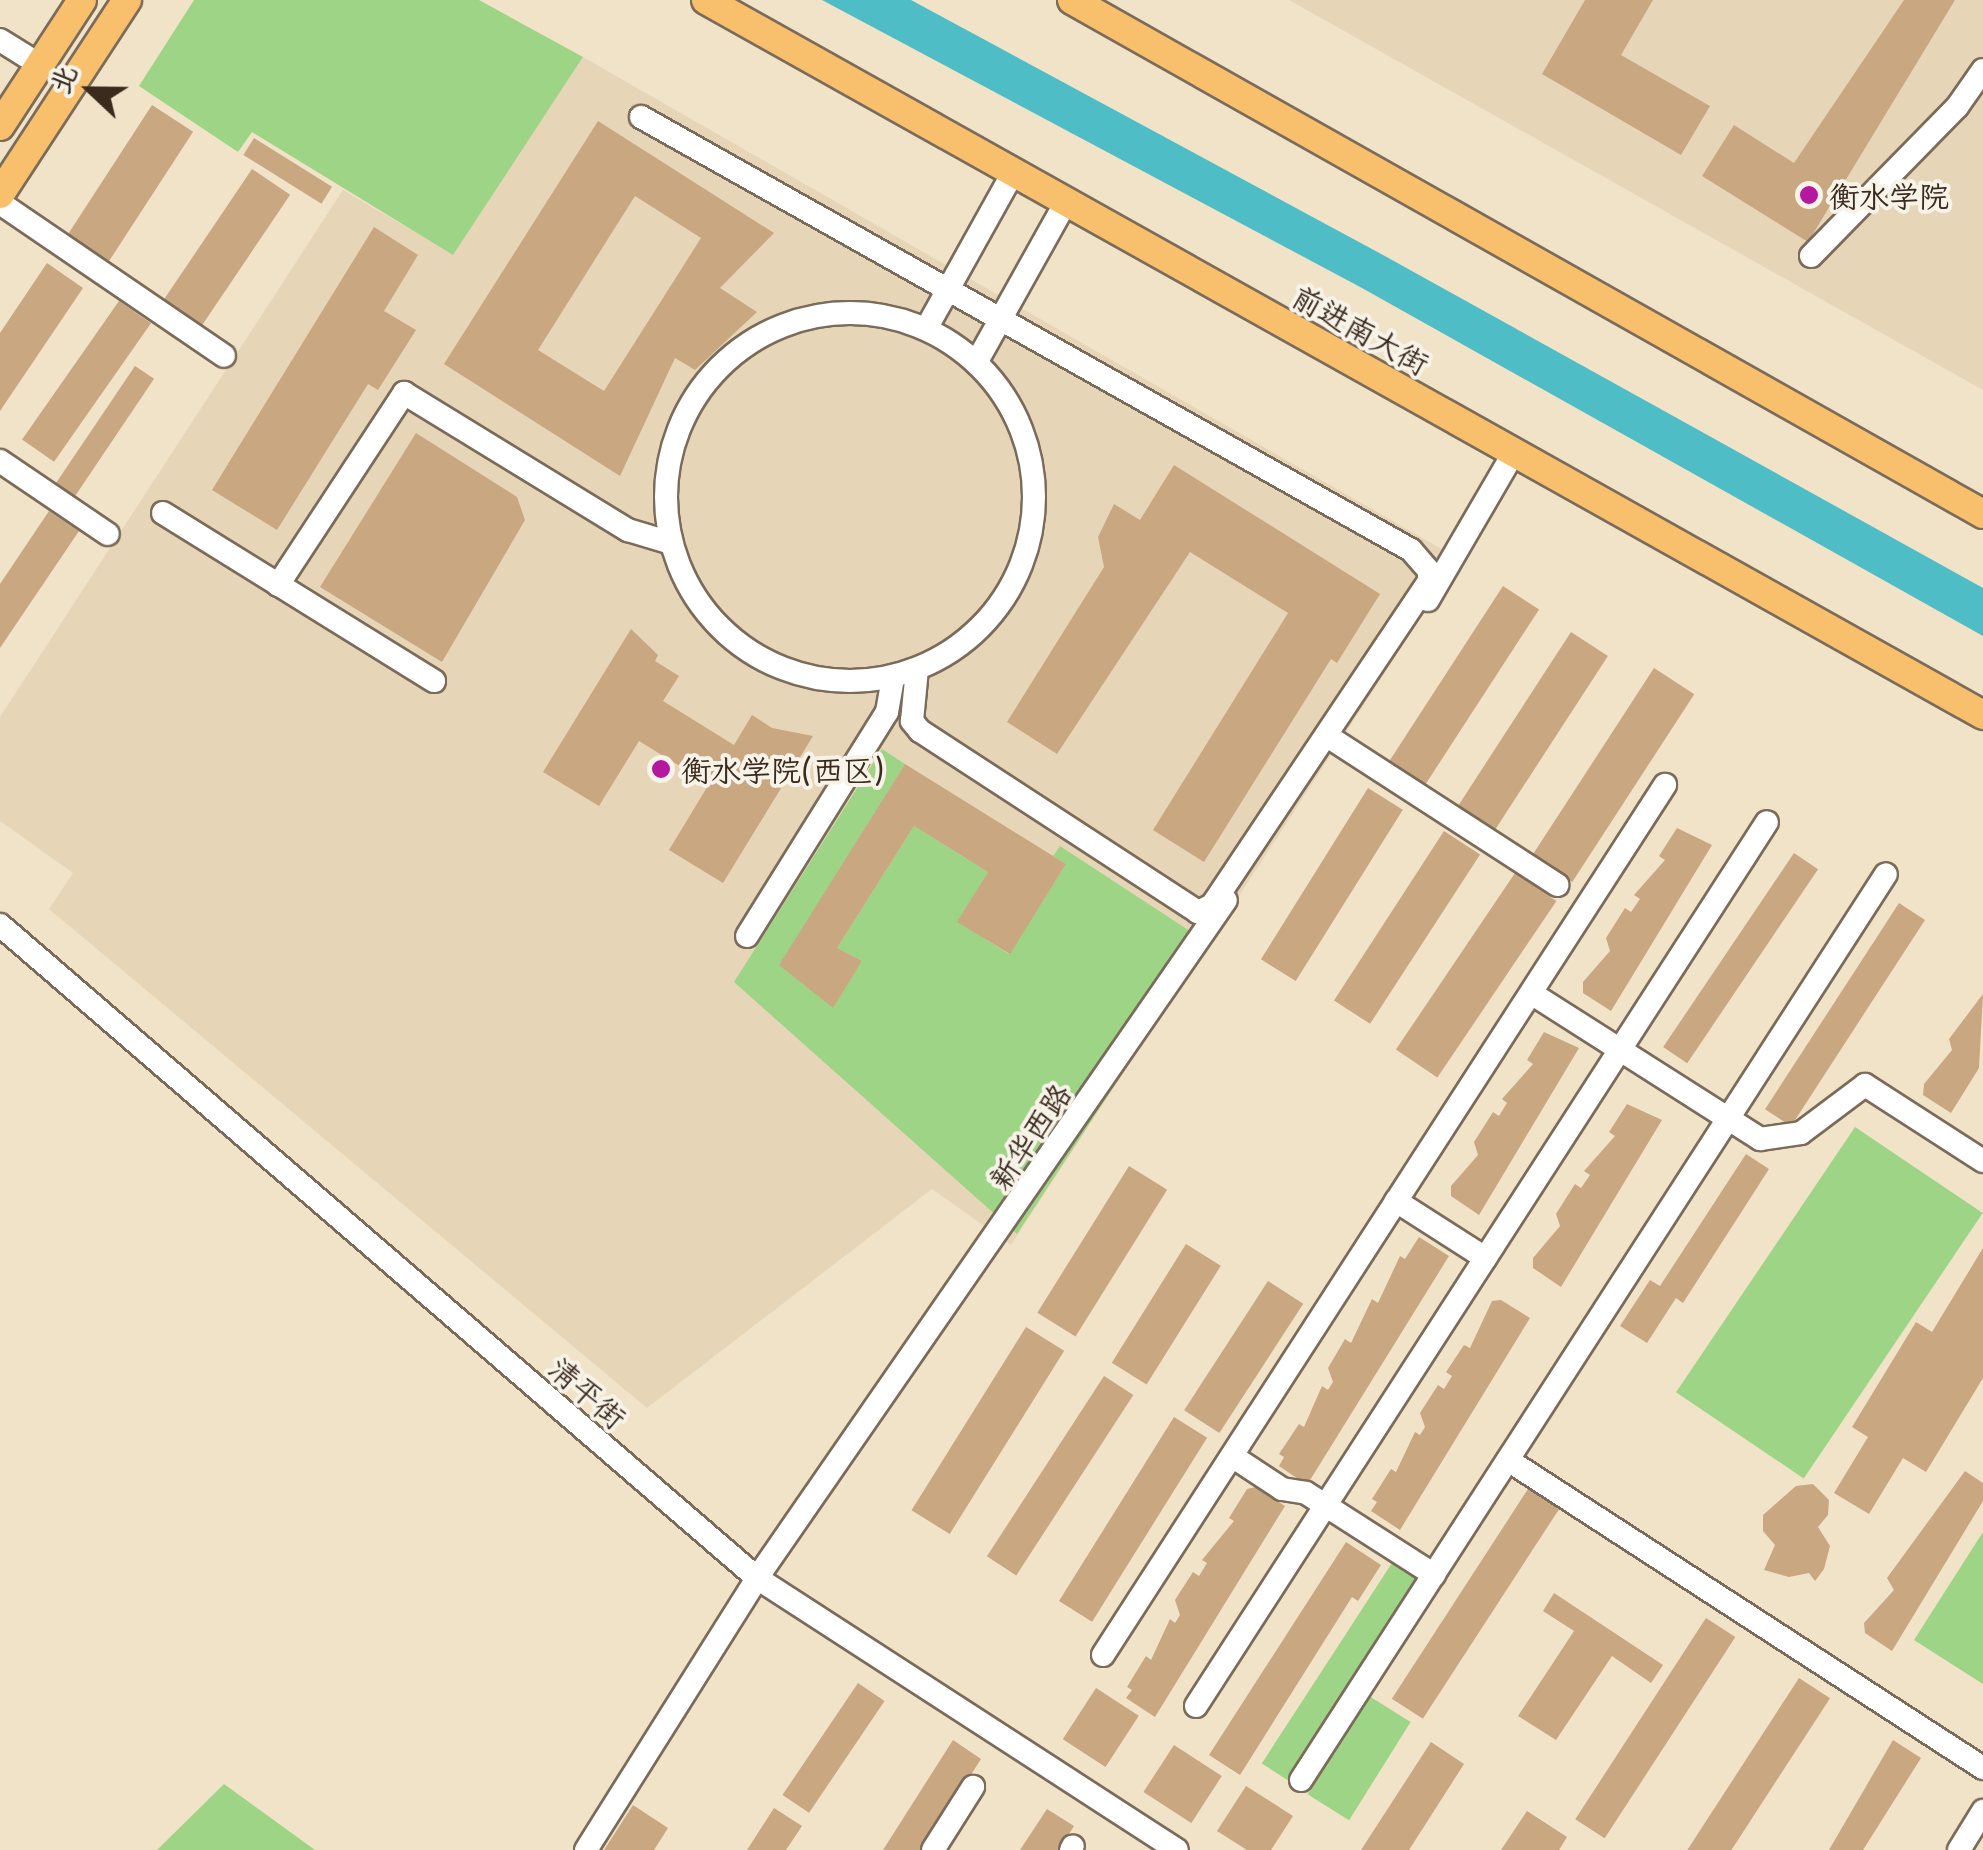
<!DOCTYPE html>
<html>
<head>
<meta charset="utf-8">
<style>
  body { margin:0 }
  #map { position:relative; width:1983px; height:1850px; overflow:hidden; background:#f1e3c8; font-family:"Playpen Sans","LXGW WenKai TC",sans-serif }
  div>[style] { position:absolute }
  .built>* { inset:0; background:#e6d6b7 }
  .green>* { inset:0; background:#9ed485; transform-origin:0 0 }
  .water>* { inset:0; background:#4fbdc6 }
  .building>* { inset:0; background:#c8a781; transform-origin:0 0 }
  .roads { filter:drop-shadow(2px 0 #7b6b5a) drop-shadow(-2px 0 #7b6b5a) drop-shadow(0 2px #7b6b5a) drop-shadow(0 -2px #7b6b5a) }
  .minor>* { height:22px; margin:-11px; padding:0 11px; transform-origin:11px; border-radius:11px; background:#fff }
  .minor>.ring { margin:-11px; padding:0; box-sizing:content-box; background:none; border:22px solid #fff; border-radius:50% }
  .major>* { height:28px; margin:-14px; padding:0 14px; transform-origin:14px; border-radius:14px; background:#f8bf6c }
  .dots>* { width:28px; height:28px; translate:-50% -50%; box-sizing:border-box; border:5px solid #f7f3e8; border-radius:50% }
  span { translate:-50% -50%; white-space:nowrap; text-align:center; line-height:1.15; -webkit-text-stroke:8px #f7f3e8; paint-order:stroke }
  .poi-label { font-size:30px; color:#3b2a1e }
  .left { translate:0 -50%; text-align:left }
  .street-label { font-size:30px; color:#3b2a1e }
  .north { position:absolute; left:40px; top:40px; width:100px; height:100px; -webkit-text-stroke:8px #f7f3e8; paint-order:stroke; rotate:292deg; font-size:28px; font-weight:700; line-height:40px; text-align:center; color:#3b2a1e }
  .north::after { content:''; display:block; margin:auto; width:35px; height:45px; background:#3b2a1e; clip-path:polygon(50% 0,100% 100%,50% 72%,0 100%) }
</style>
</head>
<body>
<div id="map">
  <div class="built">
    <i style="clip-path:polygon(1289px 0,1983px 0,1983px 390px)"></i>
    <i style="clip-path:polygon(583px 57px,1459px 559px,1011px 1245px,932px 1189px,647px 1408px,49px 909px,73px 873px,0 821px,0 717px,343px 190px,453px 254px)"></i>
  </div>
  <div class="green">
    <i style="clip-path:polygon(194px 0,479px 0,583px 57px,453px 255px,252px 132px,238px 152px,139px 86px)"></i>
    <i style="clip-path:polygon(882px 749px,905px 764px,780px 965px,832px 1007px,862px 961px,837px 948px,914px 826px,988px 872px,958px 922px,1009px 954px,1066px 864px,1053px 856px,1060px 846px,1208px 943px,1017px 1234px,734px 982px)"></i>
    <i style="left:1855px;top:1127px;width:154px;height:320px;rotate:34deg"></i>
    <i style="clip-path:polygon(1983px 1532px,1983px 1684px,1914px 1640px)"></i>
    <i style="left:1392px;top:1563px;width:35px;height:239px;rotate:33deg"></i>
    <i style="left:1369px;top:1696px;width:49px;height:116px;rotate:32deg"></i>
    <i style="clip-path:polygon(224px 1784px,315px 1850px,157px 1850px)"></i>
  </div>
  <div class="water">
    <i style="clip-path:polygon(822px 0,911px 0,1383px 255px,1983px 588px,1983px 636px,1362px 288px)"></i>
  </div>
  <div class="building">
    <i style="clip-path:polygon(1585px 0,1653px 0,1621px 55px,1710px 106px,1681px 155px,1542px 74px)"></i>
    <i style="clip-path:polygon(1904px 0,1955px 0,1808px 242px,1702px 176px,1734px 125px,1794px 163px)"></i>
    <i style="left:152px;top:105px;width:49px;height:159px;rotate:33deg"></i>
    <i style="clip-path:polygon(evenodd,598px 121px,774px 233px,720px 288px,757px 312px,695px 370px,675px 358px,620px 476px,444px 364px,598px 121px,635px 196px,701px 238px,604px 391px,538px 350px,635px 196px)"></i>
    <i style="left:254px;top:138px;width:92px;height:20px;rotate:32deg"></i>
    <i style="left:252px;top:169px;width:46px;height:162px;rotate:34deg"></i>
    <i style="clip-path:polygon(374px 227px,418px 255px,384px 311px,416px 330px,378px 390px,368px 384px,277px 530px,212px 490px)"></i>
    <i style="clip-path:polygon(47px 263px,83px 288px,0 411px,0 333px)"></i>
    <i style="left:119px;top:301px;width:39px;height:169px;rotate:35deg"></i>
    <i style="left:135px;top:366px;width:23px;height:146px;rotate:34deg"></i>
    <i style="clip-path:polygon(416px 433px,517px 497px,525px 520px,442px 662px,320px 587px)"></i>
    <i style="clip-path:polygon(1174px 465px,1380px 594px,1337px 663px,1331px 659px,1204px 862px,1153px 830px,1288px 613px,1190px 552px,1057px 754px,1007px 722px,1104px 567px,1098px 537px,1114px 504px,1140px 520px)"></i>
    <i style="clip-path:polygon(49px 511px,79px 531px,0 648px,0 584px)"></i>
    <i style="left:1503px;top:586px;width:43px;height:211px;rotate:33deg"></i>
    <i style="clip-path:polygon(631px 629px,658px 655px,655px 661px,679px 676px,663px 701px,734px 745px,752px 715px,772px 728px,813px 736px,723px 883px,669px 850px,709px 784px,639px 741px,599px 806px,543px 772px)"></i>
    <i style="left:1571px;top:632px;width:44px;height:208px;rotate:33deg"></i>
    <i style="left:1654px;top:668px;width:48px;height:224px;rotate:33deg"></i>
    <i style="clip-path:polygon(905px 764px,1066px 864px,1010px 954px,957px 922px,988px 872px,914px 826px,837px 948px,862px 961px,833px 1008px,779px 965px)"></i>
    <i style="left:1368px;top:788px;width:41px;height:202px;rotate:32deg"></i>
    <i style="clip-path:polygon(1677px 828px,1712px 845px,1611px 1011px,1583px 993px,1583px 982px,1610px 951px,1606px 938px,1625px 908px,1631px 912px,1640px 899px,1634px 895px,1665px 860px,1659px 856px)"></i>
    <i style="left:1444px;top:831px;width:43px;height:202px;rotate:33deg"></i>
    <i style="left:1794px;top:853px;width:29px;height:234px;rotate:34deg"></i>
    <i style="left:1515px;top:873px;width:50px;height:213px;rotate:34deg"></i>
    <i style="left:1899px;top:903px;width:31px;height:246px;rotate:33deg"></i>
    <i style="clip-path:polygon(1983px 994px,1979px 1068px,1951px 1113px,1923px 1095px,1924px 1084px,1952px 1050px,1949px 1039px)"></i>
    <i style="clip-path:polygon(1544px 1032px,1579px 1048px,1479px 1215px,1451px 1196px,1451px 1186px,1478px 1155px,1474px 1142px,1493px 1112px,1499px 1116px,1507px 1103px,1502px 1099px,1533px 1064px,1527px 1060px)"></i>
    <i style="clip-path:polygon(1627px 1104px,1662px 1120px,1561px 1287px,1533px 1268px,1533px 1258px,1560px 1226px,1556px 1214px,1575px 1184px,1581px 1188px,1590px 1175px,1584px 1171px,1615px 1136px,1609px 1132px)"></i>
    <i style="clip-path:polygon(1746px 1154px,1769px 1169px,1683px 1303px,1676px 1298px,1647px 1343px,1620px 1326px,1650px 1280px,1660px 1286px)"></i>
    <i style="left:1129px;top:1166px;width:45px;height:173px;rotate:32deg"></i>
    <i style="clip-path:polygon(1419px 1237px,1449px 1256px,1307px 1485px,1279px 1466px,1284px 1457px,1279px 1454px,1299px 1424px,1304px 1427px,1322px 1386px,1328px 1390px,1333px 1382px,1328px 1368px,1345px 1339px,1351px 1343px,1372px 1299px,1378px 1303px,1400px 1256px,1405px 1259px)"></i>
    <i style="left:1186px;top:1244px;width:41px;height:140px;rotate:32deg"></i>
    <i style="clip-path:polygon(1983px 1248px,1983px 1378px,1926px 1472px,1903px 1458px,1869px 1514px,1834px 1493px,1868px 1437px,1852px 1427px,1916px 1322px,1932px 1332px)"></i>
    <i style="left:1268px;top:1281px;width:42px;height:154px;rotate:33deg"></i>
    <i style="clip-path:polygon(1501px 1300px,1530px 1318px,1400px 1530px,1371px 1511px,1377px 1502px,1372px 1499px,1391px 1469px,1396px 1472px,1415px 1432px,1420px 1435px,1425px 1427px,1420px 1413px,1438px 1385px,1444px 1389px,1452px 1376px,1446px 1372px,1464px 1345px,1470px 1348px,1492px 1301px)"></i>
    <i style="left:1026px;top:1327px;width:45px;height:216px;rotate:32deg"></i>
    <i style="left:1104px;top:1376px;width:35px;height:215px;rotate:33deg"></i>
    <i style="left:1174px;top:1417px;width:39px;height:217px;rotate:32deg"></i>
    <i style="clip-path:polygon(1965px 1471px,1983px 1483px,1983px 1501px,1892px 1651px,1865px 1633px,1864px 1623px,1894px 1590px,1887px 1578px)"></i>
    <i style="clip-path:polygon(1813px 1484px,1829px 1500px,1828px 1515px,1818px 1527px,1830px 1546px,1824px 1569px,1815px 1581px,1809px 1573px,1789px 1577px,1764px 1570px,1775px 1545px,1763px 1531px,1763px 1515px,1796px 1486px)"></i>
    <i style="clip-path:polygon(1256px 1487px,1285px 1506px,1155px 1717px,1126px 1698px,1132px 1690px,1127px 1687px,1146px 1656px,1151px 1660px,1170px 1619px,1175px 1623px,1180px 1615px,1175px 1600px,1193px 1572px,1199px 1576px,1207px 1563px,1202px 1560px,1234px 1521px,1229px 1518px,1247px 1489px)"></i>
    <i style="left:1528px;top:1489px;width:37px;height:250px;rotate:33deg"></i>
    <i style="clip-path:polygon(1346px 1542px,1381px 1565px,1358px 1601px,1352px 1597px,1240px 1775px,1209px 1755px)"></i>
    <i style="clip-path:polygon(1554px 1593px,1663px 1665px,1651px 1683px,1612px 1656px,1556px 1740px,1518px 1716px,1574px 1631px,1543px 1611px)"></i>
    <i style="left:1706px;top:1618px;width:35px;height:240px;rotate:33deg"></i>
    <i style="left:1799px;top:1678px;width:37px;height:206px;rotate:33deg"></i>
    <i style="left:858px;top:1683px;width:32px;height:135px;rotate:34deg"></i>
    <i style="left:1096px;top:1688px;width:51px;height:61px;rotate:33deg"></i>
    <i style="clip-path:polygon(953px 1740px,981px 1759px,923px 1850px,883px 1850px)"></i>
    <i style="clip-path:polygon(1893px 1740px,1921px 1758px,1863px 1850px,1829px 1850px)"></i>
    <i style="clip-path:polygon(1431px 1742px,1464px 1764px,1409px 1850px,1361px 1850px)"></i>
    <i style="left:1174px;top:1745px;width:57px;height:56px;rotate:33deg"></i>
    <i style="clip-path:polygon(1246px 1786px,1293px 1816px,1271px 1850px,1247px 1850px,1217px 1831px)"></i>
    <i style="clip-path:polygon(633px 1805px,668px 1828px,654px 1850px,604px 1850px)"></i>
    <i style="clip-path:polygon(774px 1808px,802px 1826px,786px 1850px,747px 1850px)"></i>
    <i style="clip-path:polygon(1047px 1809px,1074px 1826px,1059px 1850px,1020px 1850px)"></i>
    <i style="clip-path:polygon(1527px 1811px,1567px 1837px,1559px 1850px,1501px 1850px)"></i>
  </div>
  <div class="roads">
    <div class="minor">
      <i style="left:0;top:40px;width:47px;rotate:32deg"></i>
      <i style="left:641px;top:117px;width:883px;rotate:29.35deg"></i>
      <i style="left:1411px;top:550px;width:28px;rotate:49deg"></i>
      <i style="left:1429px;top:571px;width:10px;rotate:90deg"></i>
      <i style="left:1429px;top:581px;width:390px;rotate:123.8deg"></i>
      <i style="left:1212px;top:905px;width:16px;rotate:153deg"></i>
      <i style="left:1198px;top:912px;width:332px;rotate:-146.9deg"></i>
      <i style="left:920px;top:731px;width:13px;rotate:-129deg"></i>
      <i style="left:912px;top:721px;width:52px;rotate:-84.5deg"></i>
      <i style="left:0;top:203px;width:271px;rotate:34.3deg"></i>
      <i style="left:1811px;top:256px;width:209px;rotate:-45.6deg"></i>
      <i style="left:1957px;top:107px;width:45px;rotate:-54.9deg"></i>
      <i class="ring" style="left:666px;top:313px;width:346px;height:346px"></i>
      <i style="left:926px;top:329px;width:179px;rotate:-60.9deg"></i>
      <i style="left:976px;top:363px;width:184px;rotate:-60.8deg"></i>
      <i style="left:0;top:461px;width:130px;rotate:34.1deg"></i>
      <i style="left:163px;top:513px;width:319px;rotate:31.8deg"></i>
      <i style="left:278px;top:585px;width:230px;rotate:-56.7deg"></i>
      <i style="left:404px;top:393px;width:263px;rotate:31.5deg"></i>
      <i style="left:628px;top:530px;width:45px;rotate:16.8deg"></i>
      <i style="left:1428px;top:600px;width:171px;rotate:-59.8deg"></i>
      <i style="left:1335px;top:741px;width:265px;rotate:32.9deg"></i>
      <i style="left:0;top:925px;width:1000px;rotate:40.78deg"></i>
      <i style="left:757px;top:1578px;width:500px;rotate:32.93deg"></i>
      <i style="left:747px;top:936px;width:264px;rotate:-58deg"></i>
      <i style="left:887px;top:712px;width:36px;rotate:-80deg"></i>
      <i style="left:1531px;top:993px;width:272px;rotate:32.5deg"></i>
      <i style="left:1760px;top:1139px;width:41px;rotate:-8.3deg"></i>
      <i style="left:1801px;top:1133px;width:80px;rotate:-36.9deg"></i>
      <i style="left:1865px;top:1085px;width:140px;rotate:32.8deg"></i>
      <i style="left:1396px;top:1201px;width:106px;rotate:32.6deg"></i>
      <i style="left:1232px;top:1456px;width:60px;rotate:33.4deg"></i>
      <i style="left:1282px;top:1489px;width:24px;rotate:9deg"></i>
      <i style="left:1306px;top:1493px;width:152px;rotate:32.6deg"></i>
      <i style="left:1508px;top:1460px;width:566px;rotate:32.96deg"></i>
      <i style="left:1103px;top:1655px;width:1036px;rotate:-57.14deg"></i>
      <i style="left:1196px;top:1706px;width:1052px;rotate:-57.14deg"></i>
      <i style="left:1301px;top:1780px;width:1078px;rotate:-57.15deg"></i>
      <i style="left:586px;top:1850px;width:321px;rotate:-57.8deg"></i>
      <i style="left:757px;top:1578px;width:824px;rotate:-55.33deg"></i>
      <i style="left:933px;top:1850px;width:75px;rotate:-57.6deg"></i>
      <i style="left:1071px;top:1850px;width:4px;rotate:-63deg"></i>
      <i style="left:1959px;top:1850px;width:46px;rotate:-58.4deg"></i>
    </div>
    <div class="major">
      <i style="left:706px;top:0;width:1464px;rotate:29.24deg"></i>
      <i style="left:1072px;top:0;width:1046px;rotate:29.43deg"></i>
      <i style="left:0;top:126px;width:150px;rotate:-56.9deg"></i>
      <i style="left:0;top:194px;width:232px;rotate:-56.8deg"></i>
    </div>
  </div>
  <div class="dots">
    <i style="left:1809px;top:195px;background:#b5179e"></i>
    <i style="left:661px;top:769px;background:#b5179e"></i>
  </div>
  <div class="poi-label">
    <span class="left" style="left:1829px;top:195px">衡水学院</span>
    <span class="left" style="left:681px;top:769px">衡水学院(西区)</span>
  </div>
  <div class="street-label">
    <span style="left:1361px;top:329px;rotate:29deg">前进南大街</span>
    <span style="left:1029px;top:1136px;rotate:-56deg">新华西路</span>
    <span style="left:588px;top:1392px;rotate:41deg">清平街</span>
  </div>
  <div class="north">北</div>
</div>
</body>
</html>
